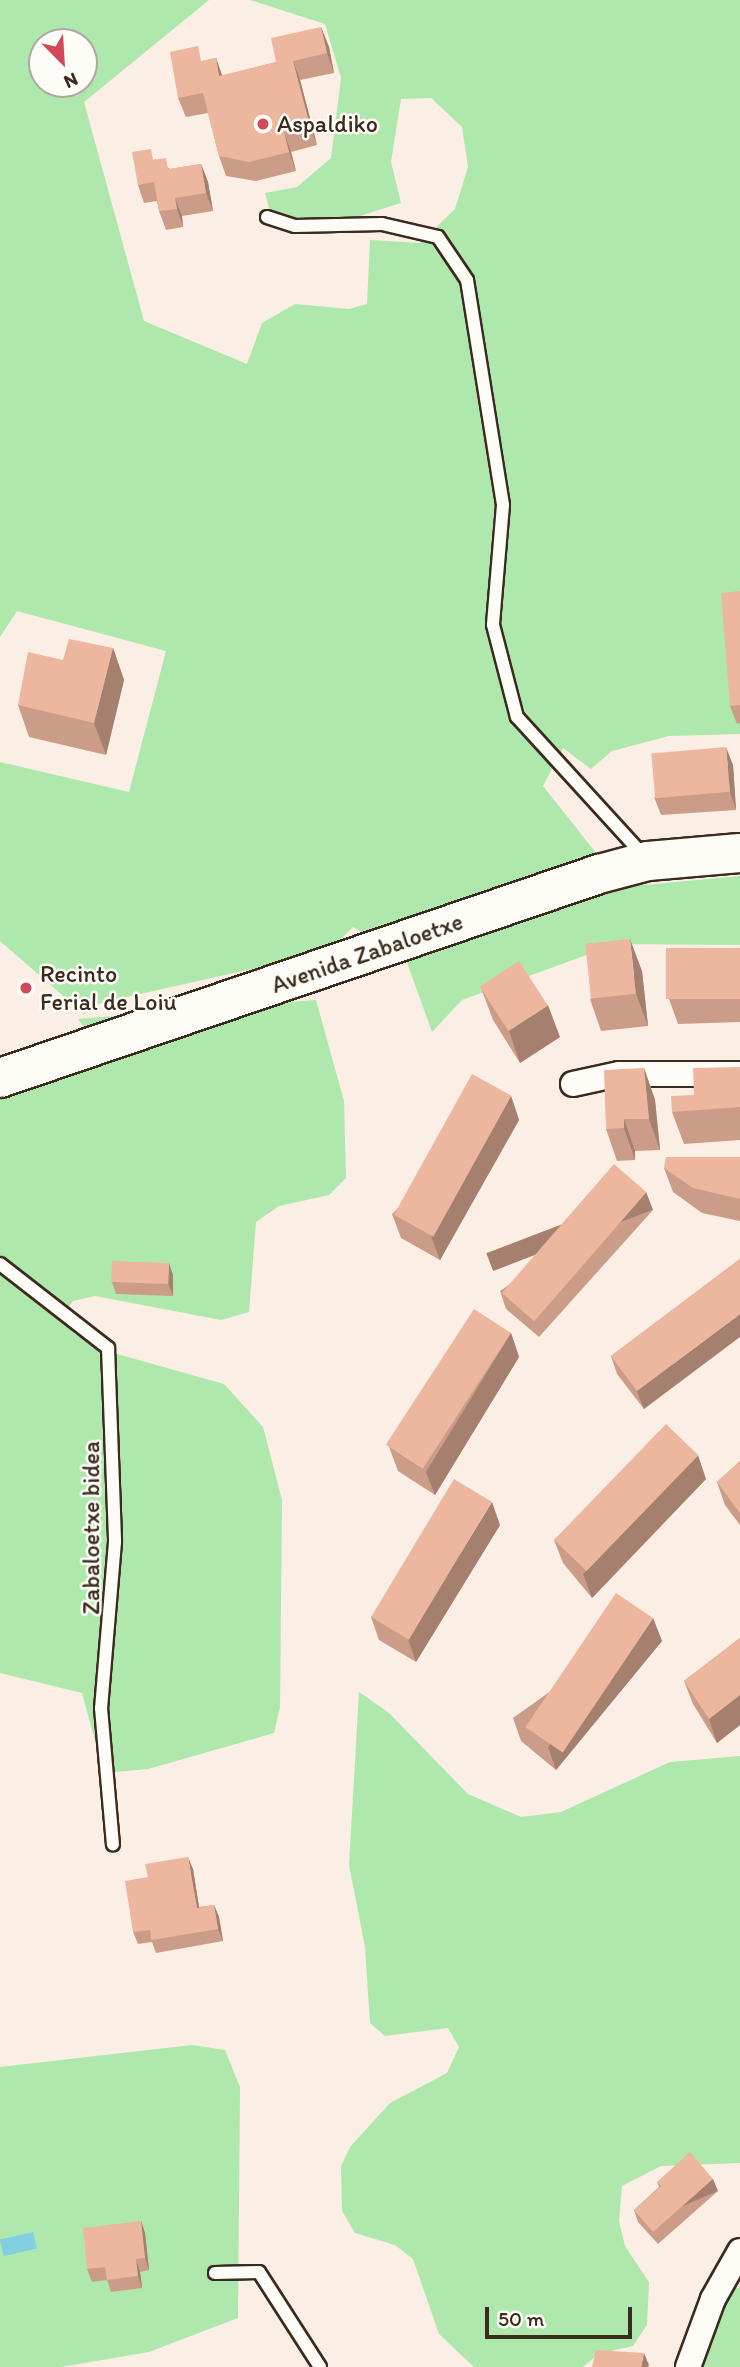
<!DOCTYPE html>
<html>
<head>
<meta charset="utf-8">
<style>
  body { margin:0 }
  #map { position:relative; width:740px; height:2367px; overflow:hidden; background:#faeee5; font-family:Itim,sans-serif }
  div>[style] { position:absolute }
  .green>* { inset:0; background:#aee8ad }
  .water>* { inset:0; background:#83cfe2; transform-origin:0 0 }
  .roads { filter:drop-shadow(2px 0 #3b2a1e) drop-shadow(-2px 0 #3b2a1e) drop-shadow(0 2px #3b2a1e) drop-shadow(0 -2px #3b2a1e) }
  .service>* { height:12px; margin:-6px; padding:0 6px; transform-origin:6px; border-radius:6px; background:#fdfcf7 }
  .minor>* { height:24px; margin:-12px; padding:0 12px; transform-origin:12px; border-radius:12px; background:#fdfcf7 }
  .primary>* { height:38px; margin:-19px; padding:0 19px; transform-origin:19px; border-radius:19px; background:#fdfcf7 }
  .wall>* { inset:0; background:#cb9d88 }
  .shaded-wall>* { inset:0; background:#a5806f; transform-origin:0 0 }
  .building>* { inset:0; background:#ecb79e; transform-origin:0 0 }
  .dots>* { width:19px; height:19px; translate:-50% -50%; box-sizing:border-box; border:4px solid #fdfcf7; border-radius:50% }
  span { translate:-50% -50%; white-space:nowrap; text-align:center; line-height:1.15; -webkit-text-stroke:5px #fdfcf7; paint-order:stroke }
  .poi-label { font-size:24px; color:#3b2a1e }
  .left { translate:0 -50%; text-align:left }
  .street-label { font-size:24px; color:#3b2a1e }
  .north { position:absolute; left:28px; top:28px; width:70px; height:70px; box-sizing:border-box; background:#fdfcf7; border:2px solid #afa8a0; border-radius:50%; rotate:156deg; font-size:19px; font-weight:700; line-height:28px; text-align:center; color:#3b2a1e }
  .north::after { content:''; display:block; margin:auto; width:24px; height:32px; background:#d1495b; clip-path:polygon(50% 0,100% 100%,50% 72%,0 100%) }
  .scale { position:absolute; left:485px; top:2307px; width:147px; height:32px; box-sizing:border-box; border:4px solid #3b2a1e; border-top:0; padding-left:9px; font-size:21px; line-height:24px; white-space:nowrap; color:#3b2a1e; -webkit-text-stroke:5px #fdfcf7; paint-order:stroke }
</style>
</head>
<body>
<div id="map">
  <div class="green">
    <i style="clip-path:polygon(evenodd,0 0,209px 0,84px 102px,144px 321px,247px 364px,262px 323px,295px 304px,349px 309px,367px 304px,370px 240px,420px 243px,455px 209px,468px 167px,462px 127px,431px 98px,401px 99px,391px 162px,401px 203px,319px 229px,273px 223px,265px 193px,297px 187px,331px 158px,341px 78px,325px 24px,250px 0,740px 0,740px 734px,669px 736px,612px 751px,591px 769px,563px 748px,543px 786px,623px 887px,740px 876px,740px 945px,617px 944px,462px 1000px,432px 1032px,405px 957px,353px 927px,328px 952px,100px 1003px,84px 1014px,0 941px,0 762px,129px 792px,166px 651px,17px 611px,0 637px,0 0,42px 42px,84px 42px,84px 84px,42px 84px,42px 42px)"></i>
    <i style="clip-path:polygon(316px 1000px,344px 1101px,346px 1178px,329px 1195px,279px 1206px,256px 1222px,249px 1312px,221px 1320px,95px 1296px,73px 1301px,64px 1314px,73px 1333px,103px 1350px,224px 1384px,263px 1427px,282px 1500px,280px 1707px,274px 1733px,148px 1769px,115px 1772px,100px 1759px,82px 1693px,0 1673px,0 1096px,81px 1071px,91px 1036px,78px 1019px)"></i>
    <i style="clip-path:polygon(359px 1692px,389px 1713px,468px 1794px,521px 1817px,561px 1812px,670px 1762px,740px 1756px,740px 2163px,661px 2166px,622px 2186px,619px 2221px,625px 2246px,649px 2282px,647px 2325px,633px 2346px,598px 2354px,583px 2367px,474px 2367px,439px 2334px,413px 2259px,395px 2245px,355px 2233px,342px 2211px,341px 2166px,350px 2147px,390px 2103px,447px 2073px,459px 2047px,448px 2028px,385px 2036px,370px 2023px,365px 1947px,349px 1865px)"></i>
    <i style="clip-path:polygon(192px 2045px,225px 2050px,240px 2087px,238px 2318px,149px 2352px,61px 2367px,0 2367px,0 2067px)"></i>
    <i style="clip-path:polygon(740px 2287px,740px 2367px,683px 2367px,722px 2294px)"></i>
  </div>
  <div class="water">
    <i style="left:33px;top:2232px;width:17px;height:34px;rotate:77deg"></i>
  </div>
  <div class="roads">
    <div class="service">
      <i style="left:267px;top:217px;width:29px;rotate:18deg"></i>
      <i style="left:295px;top:226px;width:87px;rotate:-1.3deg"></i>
      <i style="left:382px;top:224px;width:57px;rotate:13.1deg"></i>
      <i style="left:438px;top:237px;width:52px;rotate:56deg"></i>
      <i style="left:467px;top:280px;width:228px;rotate:80.9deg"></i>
      <i style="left:503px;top:505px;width:120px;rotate:94.8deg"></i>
      <i style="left:493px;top:625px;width:95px;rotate:75.4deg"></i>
      <i style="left:517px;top:717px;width:187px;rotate:47.6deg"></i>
      <i style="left:0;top:1264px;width:137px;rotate:37.9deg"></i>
      <i style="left:108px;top:1348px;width:194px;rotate:87.9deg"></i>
      <i style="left:115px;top:1542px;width:167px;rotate:94.8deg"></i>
      <i style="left:101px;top:1708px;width:137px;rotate:85deg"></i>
      <i style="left:215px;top:2273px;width:44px;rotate:-1.3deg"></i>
      <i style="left:259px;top:2272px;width:113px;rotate:57.3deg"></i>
    </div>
    <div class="minor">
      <i style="left:573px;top:1084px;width:47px;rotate:-12.3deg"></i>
      <i style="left:619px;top:1074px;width:121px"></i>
      <i style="left:688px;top:2367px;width:72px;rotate:-69.8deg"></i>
      <i style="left:713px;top:2299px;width:55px;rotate:-60.6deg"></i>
    </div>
    <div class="primary">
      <i style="left:0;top:1078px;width:633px;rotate:-18.81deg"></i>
      <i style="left:599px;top:874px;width:51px;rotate:-14.9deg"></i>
      <i style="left:648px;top:861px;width:92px;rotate:-5deg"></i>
    </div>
  </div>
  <div class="wall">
    <i style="clip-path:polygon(321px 27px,329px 47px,334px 73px,300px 80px,317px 145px,291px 152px,296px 171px,256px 181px,226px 176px,219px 156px,208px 113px,186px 117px,178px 98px,203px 61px,216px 58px,222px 76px,276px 62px)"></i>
    <i style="clip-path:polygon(155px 159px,170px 169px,201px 164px,208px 182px,213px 211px,182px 216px,183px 227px,166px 230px,159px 211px,157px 201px,144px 203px,138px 185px)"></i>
    <i style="clip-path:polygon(740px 591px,740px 723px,737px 724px,730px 706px)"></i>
    <i style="clip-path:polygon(113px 648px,124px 680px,106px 755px,29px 737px,18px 705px,63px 660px)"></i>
    <i style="clip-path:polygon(733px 765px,736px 810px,661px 815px,654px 797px)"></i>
    <i style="clip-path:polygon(740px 948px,740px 1022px,678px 1024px,669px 999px)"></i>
    <i style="clip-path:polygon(642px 971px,648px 1026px,601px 1031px,590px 999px)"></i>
    <i style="clip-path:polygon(481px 988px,560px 1037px,520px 1063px,493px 1020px)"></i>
    <i style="clip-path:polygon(740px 1067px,740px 1140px,684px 1144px,672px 1112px,694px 1095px)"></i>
    <i style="clip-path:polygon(644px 1068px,655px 1100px,660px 1150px,635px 1151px,635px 1160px,617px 1161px,606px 1129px)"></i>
    <i style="clip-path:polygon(511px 1096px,519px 1120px,440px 1260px,401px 1238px,392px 1214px)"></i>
    <i style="clip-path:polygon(740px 1157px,740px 1221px,702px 1213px,673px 1192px,664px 1168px)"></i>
    <i style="clip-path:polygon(646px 1192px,653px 1210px,539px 1337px,506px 1309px,500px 1291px)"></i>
    <i style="clip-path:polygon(740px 1259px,644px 1409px,617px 1374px,611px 1356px)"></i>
    <i style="clip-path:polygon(173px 1275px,173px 1296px,116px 1294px,112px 1282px)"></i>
    <i style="clip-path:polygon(511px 1333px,519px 1357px,435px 1495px,398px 1471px,389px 1447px)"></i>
    <i style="clip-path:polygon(740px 1461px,740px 1525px,725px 1505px,717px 1482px)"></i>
    <i style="clip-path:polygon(706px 1479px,592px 1598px,563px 1563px,554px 1540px)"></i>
    <i style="clip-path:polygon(500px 1525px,416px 1662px,379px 1640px,371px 1617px)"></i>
    <i style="clip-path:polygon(653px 1618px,662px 1641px,556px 1770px,521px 1741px,513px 1718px)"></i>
    <i style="clip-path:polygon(740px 1638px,740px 1725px,717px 1743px,693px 1704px,684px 1681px)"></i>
    <i style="clip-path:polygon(193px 1869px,199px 1907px,214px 1905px,219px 1917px,223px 1941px,156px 1953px,152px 1942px,138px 1944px,133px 1932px)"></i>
    <i style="clip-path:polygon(657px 2182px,718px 2191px,658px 2244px,638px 2222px,634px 2210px,659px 2187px)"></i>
    <i style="clip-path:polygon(141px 2221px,145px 2233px,149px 2270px,140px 2272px,142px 2288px,111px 2292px,107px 2280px,92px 2282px,87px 2269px)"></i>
  </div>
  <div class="shaded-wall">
    <i style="clip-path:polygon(321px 27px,329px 47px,334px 73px,327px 53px)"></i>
    <i style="clip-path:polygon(216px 58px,223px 78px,219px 76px)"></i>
    <i style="clip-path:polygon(293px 61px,300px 80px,317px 145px,310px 126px)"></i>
    <i style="clip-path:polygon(284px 132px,291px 152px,296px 171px,289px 152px)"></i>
    <i style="clip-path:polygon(201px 164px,208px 182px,213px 211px,206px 193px)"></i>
    <i style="clip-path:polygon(175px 198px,182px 216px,183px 227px,177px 209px)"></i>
    <i style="clip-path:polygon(113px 648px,124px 680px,106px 755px,94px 723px)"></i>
    <i style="clip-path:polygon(726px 747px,733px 765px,736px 810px,730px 792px)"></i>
    <i style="clip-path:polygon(630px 939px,642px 971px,648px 1026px,636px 994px)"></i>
    <i style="clip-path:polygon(548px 1005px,560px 1037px,520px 1063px,509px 1031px)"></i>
    <i style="clip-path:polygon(644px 1068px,655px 1100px,660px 1150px,649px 1119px)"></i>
    <i style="clip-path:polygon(511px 1096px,519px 1120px,440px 1260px,431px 1236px)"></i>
    <i style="clip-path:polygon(624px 1119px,635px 1151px,635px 1160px,624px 1128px)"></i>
    <i style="left:646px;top:1192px;width:19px;height:171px;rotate:69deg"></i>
    <i style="clip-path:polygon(169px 1263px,173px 1275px,173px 1296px,168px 1283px)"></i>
    <i style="clip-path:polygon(740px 1314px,740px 1337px,644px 1409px,637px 1391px)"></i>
    <i style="clip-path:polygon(511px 1333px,519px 1357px,435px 1495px,426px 1472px)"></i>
    <i style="clip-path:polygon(698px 1455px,706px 1479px,592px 1598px,583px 1574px)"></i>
    <i style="clip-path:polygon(492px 1502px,500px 1525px,416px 1662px,408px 1639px)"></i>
    <i style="clip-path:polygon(653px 1618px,662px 1641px,556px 1770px,548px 1747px)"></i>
    <i style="clip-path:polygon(740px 1695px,740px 1725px,717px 1743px,709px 1719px)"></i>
    <i style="clip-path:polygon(188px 1857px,193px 1869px,201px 1920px,197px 1908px)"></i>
    <i style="clip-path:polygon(214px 1905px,219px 1917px,223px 1941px,218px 1929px)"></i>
    <i style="left:713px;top:2179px;width:13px;height:80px;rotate:67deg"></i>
    <i style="clip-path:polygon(141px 2221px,145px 2233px,149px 2270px,145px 2258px)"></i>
    <i style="clip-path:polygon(136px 2259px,140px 2272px,142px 2288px,138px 2276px)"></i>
    <i style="clip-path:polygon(644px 2353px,649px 2365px,648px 2367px,641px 2367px)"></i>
  </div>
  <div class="building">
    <i style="clip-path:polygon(321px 27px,327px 53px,293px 61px,310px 126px,284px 132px,289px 152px,249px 162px,219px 156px,203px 93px,178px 98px,170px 52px,198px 46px,201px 61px,216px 58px,219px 76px,276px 62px,271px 38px)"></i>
    <i style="clip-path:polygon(151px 149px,153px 160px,166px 158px,168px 169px,201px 164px,206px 193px,175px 198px,177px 209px,159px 211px,154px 182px,138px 185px,132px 152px)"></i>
    <i style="clip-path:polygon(740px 591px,740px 705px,730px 706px,721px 593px)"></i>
    <i style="clip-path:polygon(69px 639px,113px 648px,94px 723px,18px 705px,28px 652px,63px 660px)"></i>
    <i style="left:726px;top:747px;width:45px;height:75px;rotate:85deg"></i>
    <i style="left:630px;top:939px;width:55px;height:45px;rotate:84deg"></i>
    <i style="left:666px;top:948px;width:74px;height:51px"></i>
    <i style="left:519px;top:961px;width:53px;height:47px;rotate:57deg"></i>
    <i style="clip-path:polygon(740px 1067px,740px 1107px,672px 1112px,671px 1096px,694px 1095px,693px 1068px)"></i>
    <i style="clip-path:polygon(644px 1068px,649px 1119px,624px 1119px,624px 1128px,606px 1129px,604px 1070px)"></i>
    <i style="left:472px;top:1074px;width:45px;height:161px;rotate:29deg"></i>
    <i style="clip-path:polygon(666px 1157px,740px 1157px,740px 1199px,693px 1188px,664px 1168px)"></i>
    <i style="left:614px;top:1164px;width:43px;height:171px;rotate:41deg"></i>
    <i style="clip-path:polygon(740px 1259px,740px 1314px,637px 1391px,611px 1356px)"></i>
    <i style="left:112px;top:1261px;width:57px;height:21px;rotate:2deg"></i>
    <i style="left:474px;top:1309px;width:44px;height:162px;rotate:33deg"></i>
    <i style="left:666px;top:1424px;width:45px;height:161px;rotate:44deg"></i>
    <i style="clip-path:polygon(740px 1461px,740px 1513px,717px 1482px)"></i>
    <i style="left:454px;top:1479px;width:44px;height:161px;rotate:31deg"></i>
    <i style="left:616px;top:1593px;width:45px;height:162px;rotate:34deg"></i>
    <i style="clip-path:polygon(740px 1638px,740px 1695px,709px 1719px,684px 1681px)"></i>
    <i style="clip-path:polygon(188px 1857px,197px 1908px,214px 1905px,218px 1929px,151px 1940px,150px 1930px,133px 1932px,125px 1881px,148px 1877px,145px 1864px)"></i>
    <i style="clip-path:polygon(690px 2152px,713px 2179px,653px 2232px,634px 2210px,661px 2186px,657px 2182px)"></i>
    <i style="clip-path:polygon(141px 2221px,145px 2258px,136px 2259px,138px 2276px,107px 2280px,105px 2267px,87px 2269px,83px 2228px)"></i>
    <i style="clip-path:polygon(596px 2350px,644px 2353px,641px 2367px,592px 2367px)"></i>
  </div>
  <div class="dots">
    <i style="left:263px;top:124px;background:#d1495b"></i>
    <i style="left:26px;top:988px;background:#d1495b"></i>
  </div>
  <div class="poi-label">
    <span class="left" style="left:277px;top:124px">Aspaldiko</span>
    <span class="left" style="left:40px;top:988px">Recinto<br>Ferial de Loiu</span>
  </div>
  <div class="street-label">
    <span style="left:367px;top:953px;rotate:-19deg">Avenida Zabaloetxe</span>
    <span style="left:91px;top:1528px;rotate:-90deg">Zabaloetxe bidea</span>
  </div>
  <div class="north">N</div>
  <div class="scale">50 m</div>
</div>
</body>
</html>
